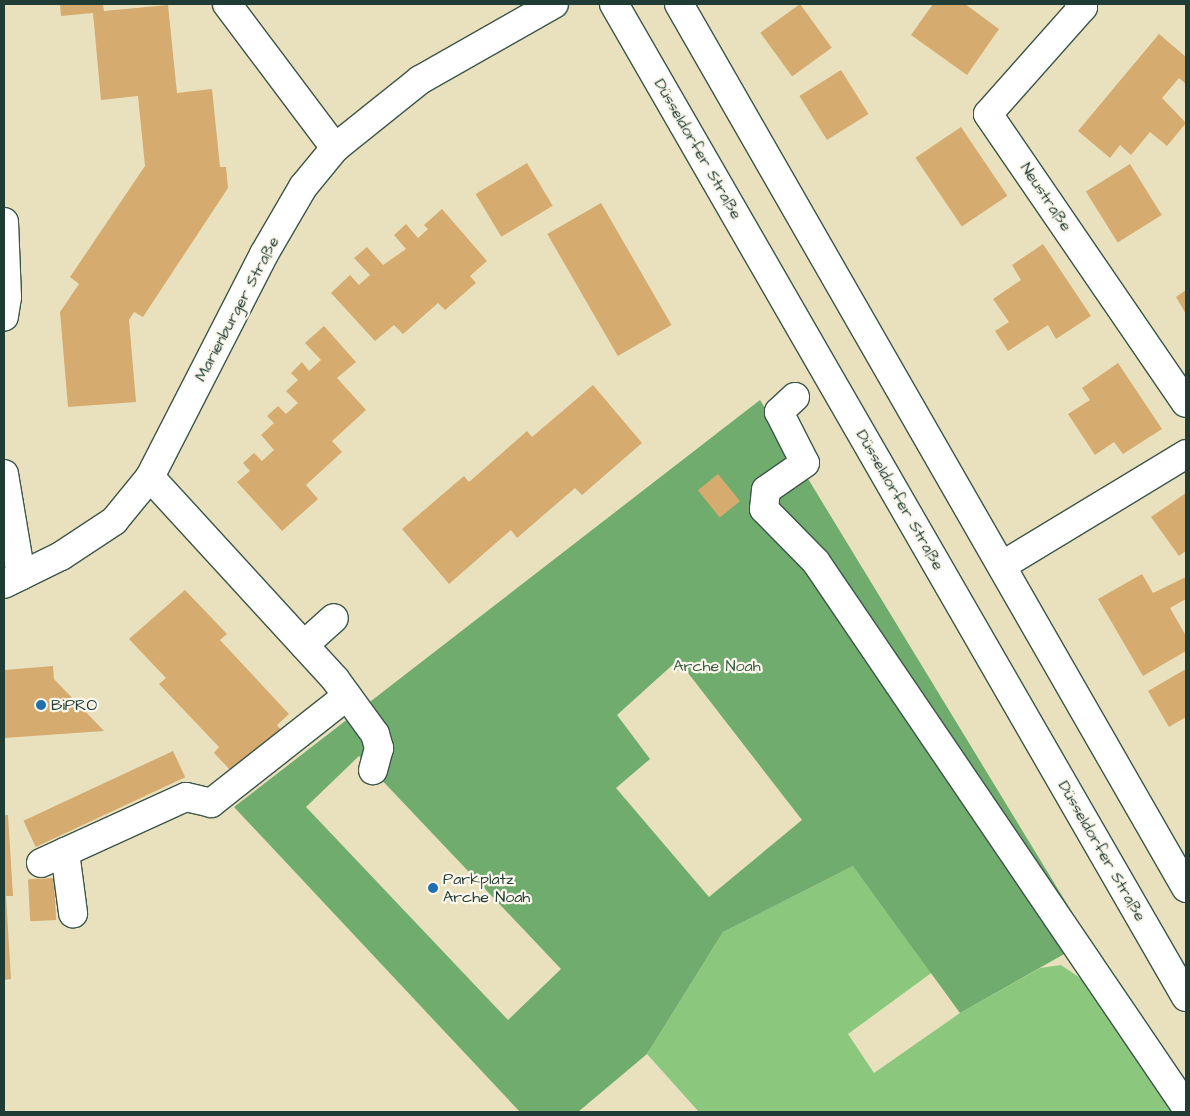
<!DOCTYPE html>
<html>
<head>
<meta charset="utf-8">
<style>
  body { margin:0 }
  #map { position:relative; width:1190px; height:1116px; overflow:hidden; background:#e9e1be; font-family:"Architects Daughter",sans-serif }
  div>[style] { position:absolute }
  .green>* { inset:0; background:#8bc87e }
  .forest>* { inset:0; background:#70ac6d }
  .building>* { inset:0; background:#d6ab6f; transform-origin:0 0 }
  .roads { filter:drop-shadow(1px 0 #3d5649) drop-shadow(-1px 0 #3d5649) drop-shadow(0 1px #3d5649) drop-shadow(0 -1px #3d5649) }
  .minor>* { height:28px; margin:-14px; padding:0 14px; transform-origin:14px; border-radius:14px; background:#fff }
  .major>* { height:28px; margin:-14px; padding:0 14px; transform-origin:14px; border-radius:14px; background:#fff }
  .dots>* { width:14px; height:14px; translate:-50% -50%; box-sizing:border-box; border:2px solid #fbf7ec; border-radius:50% }
  span { translate:-50% -50%; white-space:nowrap; text-align:center; line-height:1.15; -webkit-text-stroke:4.5px #fbf7ec; paint-order:stroke }
  .street-label { font-size:16px; color:#1f3d34 }
  .park-label { font-size:16px; color:#3a6046 }
  .poi-label { font-size:16px; color:#1f3d34 }
  .left { translate:0 -50%; text-align:left }
  .frame { position:absolute; inset:0; border:5px solid #1f3d34; pointer-events:none }
</style>
</head>
<body>
<div id="map">
  <div class="green">
    <i style="clip-path:polygon(853px 866px,934px 971px,848px 1034px,874px 1073px,960px 1013px,1040px 968px,1061px 965px,1089px 984px,1172px 1112px,699px 1112px,647px 1054px,723px 932px)"></i>
  </div>
  <div class="forest">
    <i style="clip-path:polygon(evenodd,760px 400px,1089px 940px,960px 1013px,853px 866px,723px 932px,647px 1054px,578px 1112px,520px 1112px,234px 807px,760px 400px,678px 660px,802px 820px,709px 897px,616px 788px,650px 759px,617px 715px,678px 660px,760px 400px,359px 756px,561px 969px,508px 1020px,306px 807px,359px 756px)"></i>
  </div>
  <div class="building">
    <i style="clip-path:polygon(60px 4px,103px 4px,104px 11px,168px 5px,177px 93px,212px 89px,220px 167px,226px 167px,228px 188px,143px 317px,134px 312px,129px 320px,136px 402px,68px 407px,60px 312px,79px 284px,70px 277px,145px 166px,138px 96px,101px 100px,93px 13px,61px 16px)"></i>
    <i style="left:800px;top:4px;width:54px;height:49px;rotate:54deg"></i>
    <i style="clip-path:polygon(933px 4px,965px 4px,999px 29px,967px 75px,911px 35px)"></i>
    <i style="clip-path:polygon(1159px 34px,1186px 57px,1186px 84px,1179px 78px,1162px 98px,1186px 123px,1167px 146px,1150px 132px,1131px 155px,1120px 145px,1110px 158px,1078px 131px)"></i>
    <i style="left:841px;top:70px;width:52px;height:49px;rotate:58deg"></i>
    <i style="left:961px;top:127px;width:83px;height:55px;rotate:56deg"></i>
    <i style="left:527px;top:163px;width:50px;height:60px;rotate:59deg"></i>
    <i style="left:1130px;top:164px;width:60px;height:52px;rotate:58deg"></i>
    <i style="left:601px;top:203px;width:141px;height:62px;rotate:60deg"></i>
    <i style="clip-path:polygon(442px 209px,487px 261px,470px 276px,476px 283px,445px 310px,438px 303px,403px 334px,394px 325px,375px 341px,331px 293px,350px 275px,359px 285px,370px 275px,354px 258px,367px 247px,383px 265px,406px 249px,394px 235px,406px 224px,418px 238px,428px 229px,424px 225px)"></i>
    <i style="clip-path:polygon(1043px 244px,1091px 316px,1056px 339px,1048px 325px,1008px 351px,995px 331px,1009px 322px,993px 299px,1021px 280px,1012px 265px)"></i>
    <i style="clip-path:polygon(1186px 290px,1186px 314px,1176px 297px)"></i>
    <i style="clip-path:polygon(324px 326px,356px 362px,337px 378px,366px 410px,332px 441px,342px 452px,306px 485px,318px 499px,282px 531px,237px 482px,250px 471px,243px 463px,254px 453px,262px 461px,274px 450px,261px 435px,274px 423px,267px 416px,278px 406px,286px 414px,298px 403px,286px 391px,298px 380px,291px 373px,302px 362px,309px 371px,321px 360px,305px 343px)"></i>
    <i style="clip-path:polygon(1118px 363px,1162px 429px,1123px 454px,1114px 442px,1095px 455px,1068px 414px,1090px 400px,1082px 388px)"></i>
    <i style="clip-path:polygon(593px 385px,642px 443px,582px 495px,575px 488px,517px 538px,511px 530px,449px 584px,402px 529px,464px 476px,469px 482px,527px 431px,532px 437px)"></i>
    <i style="left:718px;top:474px;width:35px;height:26px;rotate:51deg"></i>
    <i style="clip-path:polygon(1186px 493px,1186px 551px,1179px 556px,1151px 517px)"></i>
    <i style="clip-path:polygon(1142px 574px,1153px 593px,1186px 577px,1186px 599px,1170px 608px,1186px 636px,1186px 651px,1143px 676px,1098px 599px)"></i>
    <i style="clip-path:polygon(185px 590px,227px 634px,220px 640px,289px 714px,277px 725px,283px 732px,234px 774px,214px 753px,219px 747px,159px 684px,166px 678px,129px 639px)"></i>
    <i style="clip-path:polygon(53px 666px,54px 679px,104px 731px,4px 738px,4px 670px)"></i>
    <i style="clip-path:polygon(1186px 669px,1186px 717px,1169px 727px,1148px 691px)"></i>
    <i style="left:173px;top:751px;width:29px;height:165px;rotate:65deg"></i>
    <i style="clip-path:polygon(4px 815px,8px 815px,13px 896px,6px 896px,11px 979px,4px 980px)"></i>
    <i style="left:54px;top:878px;width:42px;height:26px;rotate:87deg"></i>
  </div>
  <div class="roads">
    <div class="minor">
      <i style="left:227px;top:4px;width:180px;rotate:53.1deg"></i>
      <i style="left:679px;top:4px;width:1019px;rotate:60.16deg"></i>
      <i style="left:1079px;top:4px;width:5px;rotate:37deg"></i>
      <i style="left:1083px;top:7px;width:143px;rotate:131.6deg"></i>
      <i style="left:988px;top:114px;width:350px;rotate:55.6deg"></i>
      <i style="left:4px;top:222px;width:75px;rotate:87.7deg"></i>
      <i style="left:7px;top:297px;width:20px;rotate:99deg"></i>
      <i style="left:795px;top:397px;width:22px;rotate:137deg"></i>
      <i style="left:779px;top:412px;width:57px;rotate:63deg"></i>
      <i style="left:805px;top:463px;width:47px;rotate:145.3deg"></i>
      <i style="left:766px;top:490px;width:19px;rotate:96deg"></i>
      <i style="left:764px;top:509px;width:74px;rotate:45.5deg"></i>
      <i style="left:816px;top:562px;width:659px;rotate:55.83deg"></i>
      <i style="left:4px;top:474px;width:103px;rotate:80.5deg"></i>
      <i style="left:150px;top:477px;width:274px;rotate:47.5deg"></i>
      <i style="left:335px;top:679px;width:68px;rotate:54deg"></i>
      <i style="left:375px;top:734px;width:15px;rotate:74deg"></i>
      <i style="left:379px;top:748px;width:23px;rotate:105deg"></i>
      <i style="left:1003px;top:565px;width:214px;rotate:-31.2deg"></i>
      <i style="left:4px;top:584px;width:64px;rotate:-26.2deg"></i>
      <i style="left:61px;top:556px;width:64px;rotate:-33.4deg"></i>
      <i style="left:114px;top:521px;width:57px;rotate:-50.7deg"></i>
      <i style="left:150px;top:477px;width:250px;rotate:-62.9deg"></i>
      <i style="left:264px;top:254px;width:78px;rotate:-59.8deg"></i>
      <i style="left:303px;top:187px;width:50px;rotate:-50.6deg"></i>
      <i style="left:335px;top:148px;width:109px;rotate:-38.7deg"></i>
      <i style="left:420px;top:80px;width:154px;rotate:-29.6deg"></i>
      <i style="left:304px;top:645px;width:40px;rotate:-42deg"></i>
      <i style="left:65px;top:852px;width:62px;rotate:82.5deg"></i>
      <i style="left:41px;top:863px;width:159px;rotate:-24.5deg"></i>
      <i style="left:186px;top:797px;width:26px;rotate:13deg"></i>
      <i style="left:211px;top:803px;width:173px;rotate:-38.2deg"></i>
    </div>
    <div class="major">
      <i style="left:614px;top:4px;width:1146px;rotate:60.06deg"></i>
    </div>
  </div>
  <div class="dots">
    <i style="left:41px;top:705px;background:#1f6fb2"></i>
    <i style="left:433px;top:888px;background:#1f6fb2"></i>
  </div>
  <div class="street-label">
    <span style="left:698px;top:149px;rotate:60deg">Düsseldorfer Straße</span>
    <span style="left:1046px;top:197px;rotate:56deg">Neustraße</span>
    <span style="left:237px;top:309px;rotate:-62deg">Marienburger Straße</span>
    <span style="left:900px;top:500px;rotate:60deg">Düsseldorfer Straße</span>
    <span style="left:1102px;top:851px;rotate:60deg">Düsseldorfer Straße</span>
  </div>
  <div class="park-label">
    <span style="left:717px;top:666px">Arche Noah</span>
  </div>
  <div class="poi-label">
    <span class="left" style="left:51px;top:705px">BiPRO</span>
    <span class="left" style="left:443px;top:888px">Parkplatz<br>Arche Noah</span>
  </div>
  <div class="frame"></div>
</div>
</body>
</html>
